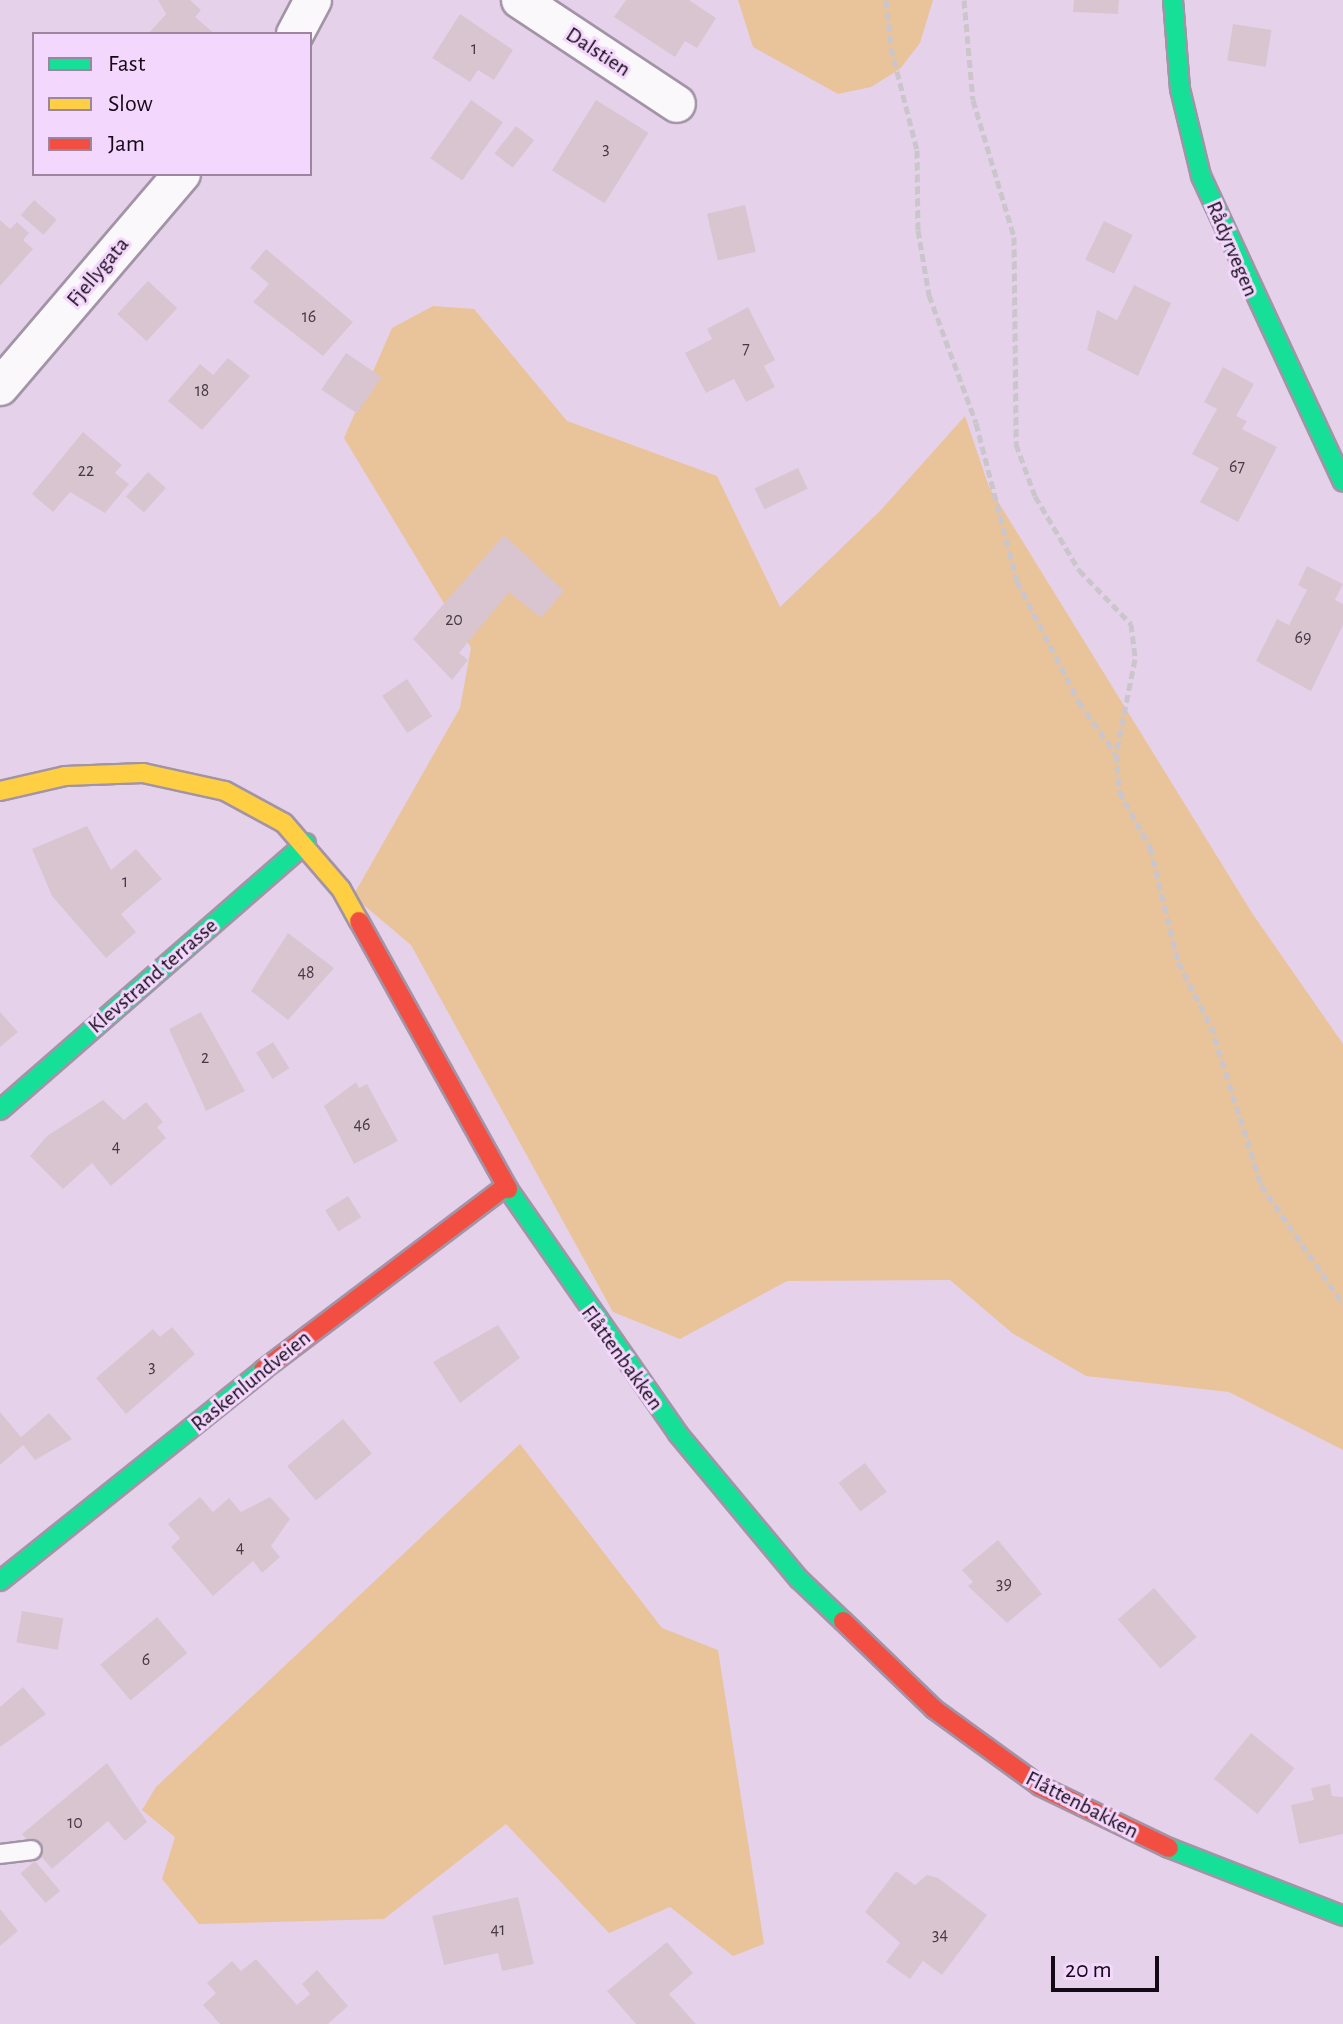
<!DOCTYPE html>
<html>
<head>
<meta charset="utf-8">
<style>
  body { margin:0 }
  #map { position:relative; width:1343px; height:2024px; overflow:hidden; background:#e5d2ea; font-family:"Alegreya Sans",sans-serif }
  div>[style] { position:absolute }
  .green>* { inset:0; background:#e9c399 }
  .building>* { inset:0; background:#d9c5d0; transform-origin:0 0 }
  .path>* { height:5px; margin-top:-2.5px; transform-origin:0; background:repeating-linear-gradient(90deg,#cbc5cc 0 8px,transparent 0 12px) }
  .roads { filter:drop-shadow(2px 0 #a294a6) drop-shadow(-2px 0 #a294a6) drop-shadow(0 2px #a294a6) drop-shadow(0 -2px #a294a6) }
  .lane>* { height:18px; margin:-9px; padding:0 9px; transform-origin:9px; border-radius:9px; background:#fbf8fc }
  .street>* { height:36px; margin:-18px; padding:0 18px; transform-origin:18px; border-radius:18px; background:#fbf8fc }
  .fast>* { height:18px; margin:-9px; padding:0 9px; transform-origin:9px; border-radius:9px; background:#16e098 }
  .slow>* { height:18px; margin:-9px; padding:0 9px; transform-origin:9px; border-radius:9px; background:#ffcf43 }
  .jam>* { height:18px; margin:-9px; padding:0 9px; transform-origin:9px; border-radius:9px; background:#f24e42 }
  span { translate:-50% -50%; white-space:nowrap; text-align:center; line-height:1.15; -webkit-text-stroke:6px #f4d7fc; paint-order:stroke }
  .number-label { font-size:18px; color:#463846 }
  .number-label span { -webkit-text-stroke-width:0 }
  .street-label { font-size:22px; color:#150918 }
  .legend { position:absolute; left:32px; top:32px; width:280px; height:144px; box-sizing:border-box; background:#f4d7fc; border:2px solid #9b85a1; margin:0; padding:10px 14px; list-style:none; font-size:24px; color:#150918 }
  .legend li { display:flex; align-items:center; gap:16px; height:40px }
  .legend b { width:40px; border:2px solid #9b85a1 }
  .scale { position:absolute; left:1051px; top:1956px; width:108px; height:36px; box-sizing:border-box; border:4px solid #150918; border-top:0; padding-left:10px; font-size:24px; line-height:28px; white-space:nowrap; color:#150918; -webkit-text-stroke:6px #f4d7fc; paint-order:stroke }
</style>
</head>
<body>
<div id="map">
  <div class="green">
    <i style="clip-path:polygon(738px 0,933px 0,920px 43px,900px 69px,871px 87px,838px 94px,753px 47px)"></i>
    <i style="clip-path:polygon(433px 306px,474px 309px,567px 421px,717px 476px,780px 607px,880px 511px,965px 416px,989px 487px,1252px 913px,1343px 1044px,1343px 1450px,1229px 1392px,1086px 1376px,1012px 1333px,950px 1280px,787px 1281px,680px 1339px,613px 1312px,411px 945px,353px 896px,460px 708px,471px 648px,344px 438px,392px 328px)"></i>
    <i style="clip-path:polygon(520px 1444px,662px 1628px,718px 1650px,764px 1944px,733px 1956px,670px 1907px,609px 1933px,506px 1824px,384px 1919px,199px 1924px,162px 1879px,175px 1837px,142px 1810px,156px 1787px)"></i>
  </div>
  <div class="building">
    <i style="clip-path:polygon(158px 0,190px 0,201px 10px,195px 17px,215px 34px,148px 34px,166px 14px)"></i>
    <i style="clip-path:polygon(626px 0,689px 0,716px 18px,697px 48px,685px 41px,675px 57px,614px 17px)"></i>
    <i style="clip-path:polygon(1074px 0,1119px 0,1118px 14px,1073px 12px)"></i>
    <i style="clip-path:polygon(460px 14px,513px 50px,494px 80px,478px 70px,470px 82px,432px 58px)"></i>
    <i style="left:1233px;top:24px;width:39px;height:37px;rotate:9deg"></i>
    <i style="left:471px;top:100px;width:39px;height:71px;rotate:35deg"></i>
    <i style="left:596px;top:100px;width:62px;height:83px;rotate:32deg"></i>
    <i style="left:516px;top:126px;width:23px;height:35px;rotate:38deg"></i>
    <i style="left:34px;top:200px;width:30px;height:20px;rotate:41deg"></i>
    <i style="left:745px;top:205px;width:48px;height:39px;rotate:77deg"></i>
    <i style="clip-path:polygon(0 220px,10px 229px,17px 222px,29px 233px,23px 240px,33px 249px,0 286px)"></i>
    <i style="left:1104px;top:221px;width:32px;height:43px;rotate:26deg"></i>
    <i style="clip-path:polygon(266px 249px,353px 322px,323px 356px,253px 302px,269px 284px,250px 268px)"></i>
    <i style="left:148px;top:281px;width:40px;height:45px;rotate:43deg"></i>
    <i style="clip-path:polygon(1134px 285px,1171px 303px,1138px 376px,1087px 350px,1097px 310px,1117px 320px)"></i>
    <i style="clip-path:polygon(748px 307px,775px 360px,764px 366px,775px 387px,746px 402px,734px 379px,706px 393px,685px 353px,712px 339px,707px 329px)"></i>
    <i style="left:346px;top:353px;width:43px;height:44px;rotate:34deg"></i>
    <i style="clip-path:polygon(228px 358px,250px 376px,202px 430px,168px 401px,200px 364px,213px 375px)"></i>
    <i style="clip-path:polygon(1223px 367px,1254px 384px,1236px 416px,1247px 421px,1242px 429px,1277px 447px,1238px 522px,1200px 502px,1219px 468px,1192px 454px,1217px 409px,1204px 402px)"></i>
    <i style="clip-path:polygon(83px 432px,122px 465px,115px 473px,129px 484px,105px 513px,70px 492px,53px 512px,32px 494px)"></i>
    <i style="left:798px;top:468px;width:23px;height:48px;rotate:65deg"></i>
    <i style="left:148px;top:472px;width:24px;height:33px;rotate:42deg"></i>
    <i style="clip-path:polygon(504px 535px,564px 591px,541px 618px,509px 592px,459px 653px,468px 660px,452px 680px,413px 639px)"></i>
    <i style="clip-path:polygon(1307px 566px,1343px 584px,1335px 600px,1343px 604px,1343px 625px,1311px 691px,1256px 661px,1277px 619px,1289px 625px,1307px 590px,1298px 585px)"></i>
    <i style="left:407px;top:679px;width:45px;height:30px;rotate:56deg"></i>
    <i style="clip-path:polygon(87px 826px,111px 870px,136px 849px,162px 879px,121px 914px,136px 932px,106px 958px,52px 896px,32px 849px)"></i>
    <i style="clip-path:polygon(288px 933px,334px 968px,288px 1020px,251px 991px)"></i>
    <i style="clip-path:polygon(0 1012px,18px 1032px,0 1047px)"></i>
    <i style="clip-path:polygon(201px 1012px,245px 1091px,206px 1111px,169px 1029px)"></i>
    <i style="left:273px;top:1042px;width:31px;height:20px;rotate:58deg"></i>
    <i style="clip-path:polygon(356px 1082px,359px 1088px,367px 1084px,398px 1141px,354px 1164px,324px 1106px)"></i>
    <i style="clip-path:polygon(103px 1100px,124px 1120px,146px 1102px,163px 1122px,157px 1127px,166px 1138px,111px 1186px,92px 1163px,63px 1189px,30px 1156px,47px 1136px)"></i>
    <i style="left:348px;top:1196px;width:25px;height:27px;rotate:58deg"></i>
    <i style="clip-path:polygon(498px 1325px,520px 1358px,460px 1403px,433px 1362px)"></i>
    <i style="clip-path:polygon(172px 1327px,195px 1354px,126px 1414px,96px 1378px,153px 1329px,160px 1337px)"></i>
    <i style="clip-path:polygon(0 1412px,21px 1437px,49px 1413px,72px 1439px,35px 1460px,23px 1445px,0 1465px)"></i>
    <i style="left:343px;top:1419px;width:45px;height:73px;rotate:50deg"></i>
    <i style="left:865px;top:1463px;width:36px;height:33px;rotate:53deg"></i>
    <i style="clip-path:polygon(200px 1497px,213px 1512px,229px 1498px,241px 1512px,270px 1497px,290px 1519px,271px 1546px,280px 1557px,262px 1573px,253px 1561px,213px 1596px,171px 1547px,180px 1538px,168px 1524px)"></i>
    <i style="clip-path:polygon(998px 1540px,1042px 1594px,1007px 1623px,968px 1586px,973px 1582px,962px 1570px)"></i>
    <i style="left:1154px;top:1588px;width:65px;height:48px;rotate:49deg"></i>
    <i style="left:22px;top:1611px;width:42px;height:32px;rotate:10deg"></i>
    <i style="left:157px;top:1617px;width:47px;height:74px;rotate:50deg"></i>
    <i style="clip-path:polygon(23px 1687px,46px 1714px,0 1747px,0 1707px)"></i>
    <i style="left:1251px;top:1733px;width:56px;height:59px;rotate:39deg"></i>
    <i style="clip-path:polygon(107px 1763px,147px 1822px,125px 1841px,108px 1821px,52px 1869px,22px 1834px)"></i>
    <i style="clip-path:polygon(1330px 1784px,1332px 1796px,1343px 1797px,1343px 1834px,1299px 1844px,1291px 1805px,1314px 1800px,1311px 1788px)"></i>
    <i style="left:35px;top:1861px;width:39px;height:19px;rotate:50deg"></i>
    <i style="clip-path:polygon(896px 1871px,915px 1885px,927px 1875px,938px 1878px,987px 1915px,942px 1975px,923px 1961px,910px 1979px,886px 1962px,900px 1943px,865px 1912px)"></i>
    <i style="clip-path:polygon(518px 1897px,534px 1964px,502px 1971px,498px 1953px,444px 1965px,432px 1916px)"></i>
    <i style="clip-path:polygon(0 1909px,18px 1931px,0 1946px)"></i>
    <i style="clip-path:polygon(667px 1942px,693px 1973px,669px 1994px,696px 2024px,636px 2024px,607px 1991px)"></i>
    <i style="clip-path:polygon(256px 1959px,297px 2005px,310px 1994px,302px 1984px,317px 1970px,348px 2006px,328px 2024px,220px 2024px,203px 2005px,216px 1993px,207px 1983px,232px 1961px,241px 1971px)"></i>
  </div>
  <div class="path">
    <i style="left:886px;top:0;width:48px;rotate:84.1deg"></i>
    <i style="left:891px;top:48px;width:105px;rotate:75.7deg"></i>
    <i style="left:917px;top:150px;width:80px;rotate:89.3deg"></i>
    <i style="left:918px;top:230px;width:66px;rotate:80.4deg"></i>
    <i style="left:929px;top:295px;width:136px;rotate:69.8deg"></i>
    <i style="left:976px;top:423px;width:163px;rotate:75.5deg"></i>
    <i style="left:1017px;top:581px;width:136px;rotate:62.9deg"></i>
    <i style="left:1079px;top:702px;width:62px;rotate:54.8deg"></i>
    <i style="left:964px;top:0;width:100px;rotate:84.9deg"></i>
    <i style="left:973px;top:100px;width:143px;rotate:73.3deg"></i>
    <i style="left:1014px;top:237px;width:207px;rotate:89.4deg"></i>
    <i style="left:1016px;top:444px;width:55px;rotate:69.9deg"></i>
    <i style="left:1035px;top:496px;width:86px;rotate:59.3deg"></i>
    <i style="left:1079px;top:570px;width:75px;rotate:46.1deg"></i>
    <i style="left:1131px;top:624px;width:35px;rotate:83deg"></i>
    <i style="left:1135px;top:659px;width:97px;rotate:101.3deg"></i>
    <i style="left:1116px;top:754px;width:37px;rotate:85deg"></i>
    <i style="left:1119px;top:791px;width:64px;rotate:61deg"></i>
    <i style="left:1150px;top:847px;width:118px;rotate:76.3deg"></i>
    <i style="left:1178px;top:962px;width:72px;rotate:62.7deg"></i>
    <i style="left:1211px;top:1026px;width:167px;rotate:72.5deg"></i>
    <i style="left:1261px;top:1185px;width:145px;rotate:55.4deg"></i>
  </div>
  <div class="roads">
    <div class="lane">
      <i style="left:0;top:1854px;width:32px;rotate:-7deg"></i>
    </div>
    <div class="street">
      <i style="left:520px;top:0;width:188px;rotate:33.5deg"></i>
      <i style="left:295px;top:34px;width:38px;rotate:-62deg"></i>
      <i style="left:0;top:387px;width:280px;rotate:-49.5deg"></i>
    </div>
    <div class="fast">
      <i style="left:1173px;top:0;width:89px;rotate:85.5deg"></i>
      <i style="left:1180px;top:89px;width:89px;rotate:76.4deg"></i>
      <i style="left:1201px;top:176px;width:337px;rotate:65.1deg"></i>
      <i style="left:0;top:1110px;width:406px;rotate:-41.1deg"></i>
      <i style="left:508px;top:1189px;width:298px;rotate:55.2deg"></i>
      <i style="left:678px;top:1434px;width:189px;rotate:50.2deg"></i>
      <i style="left:799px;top:1579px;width:61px;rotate:43.7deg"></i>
      <i style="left:0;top:1581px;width:337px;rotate:-38.7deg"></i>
      <i style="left:1169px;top:1848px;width:187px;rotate:21.3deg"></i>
    </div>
    <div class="slow">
      <i style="left:0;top:791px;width:67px;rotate:-13deg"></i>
      <i style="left:65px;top:776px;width:78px;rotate:-2.2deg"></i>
      <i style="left:143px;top:773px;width:84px;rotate:12.4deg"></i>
      <i style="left:225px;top:791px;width:67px;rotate:28.5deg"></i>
      <i style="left:284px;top:823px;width:87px;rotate:49.2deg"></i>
      <i style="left:341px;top:889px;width:37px;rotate:61deg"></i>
    </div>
    <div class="jam">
      <i style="left:359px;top:921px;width:307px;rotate:60.9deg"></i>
      <i style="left:263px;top:1370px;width:303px;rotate:-37.1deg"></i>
      <i style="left:843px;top:1621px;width:127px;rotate:44deg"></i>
      <i style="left:934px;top:1709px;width:131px;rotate:36deg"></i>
      <i style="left:1040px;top:1786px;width:143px;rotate:25.7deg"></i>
    </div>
  </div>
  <div class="number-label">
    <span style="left:474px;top:49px">1</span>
    <span style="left:606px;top:149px">3</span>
    <span style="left:309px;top:317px">16</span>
    <span style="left:746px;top:349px">7</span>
    <span style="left:202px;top:391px">18</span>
    <span style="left:1237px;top:467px">67</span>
    <span style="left:86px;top:471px">22</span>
    <span style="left:454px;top:620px">20</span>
    <span style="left:1303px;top:638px">69</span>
    <span style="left:125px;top:882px">1</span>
    <span style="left:306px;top:973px">48</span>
    <span style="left:205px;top:1058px">2</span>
    <span style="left:362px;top:1125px">46</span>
    <span style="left:116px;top:1147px">4</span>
    <span style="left:152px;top:1367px">3</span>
    <span style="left:240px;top:1548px">4</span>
    <span style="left:1004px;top:1584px">39</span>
    <span style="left:146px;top:1660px">6</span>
    <span style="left:75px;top:1823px">10</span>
    <span style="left:498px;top:1930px">41</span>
    <span style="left:940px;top:1935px">34</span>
  </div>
  <div class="street-label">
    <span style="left:598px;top:52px;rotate:33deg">Dalstien</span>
    <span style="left:1232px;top:249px;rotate:67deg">Rådyrvegen</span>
    <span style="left:98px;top:272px;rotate:-50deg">Fjellygata</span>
    <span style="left:153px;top:976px;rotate:-41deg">Klevstrand terrasse</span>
    <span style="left:622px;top:1358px;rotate:54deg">Flåttenbakken</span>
    <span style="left:251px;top:1381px;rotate:-39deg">Raskenlundveien</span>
    <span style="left:1082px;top:1805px;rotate:27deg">Flåttenbakken</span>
  </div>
  <ul class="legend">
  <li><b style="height:10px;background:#16e098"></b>Fast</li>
  <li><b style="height:10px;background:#ffcf43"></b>Slow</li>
  <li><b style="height:10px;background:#f24e42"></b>Jam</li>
  </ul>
  <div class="scale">20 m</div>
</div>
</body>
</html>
